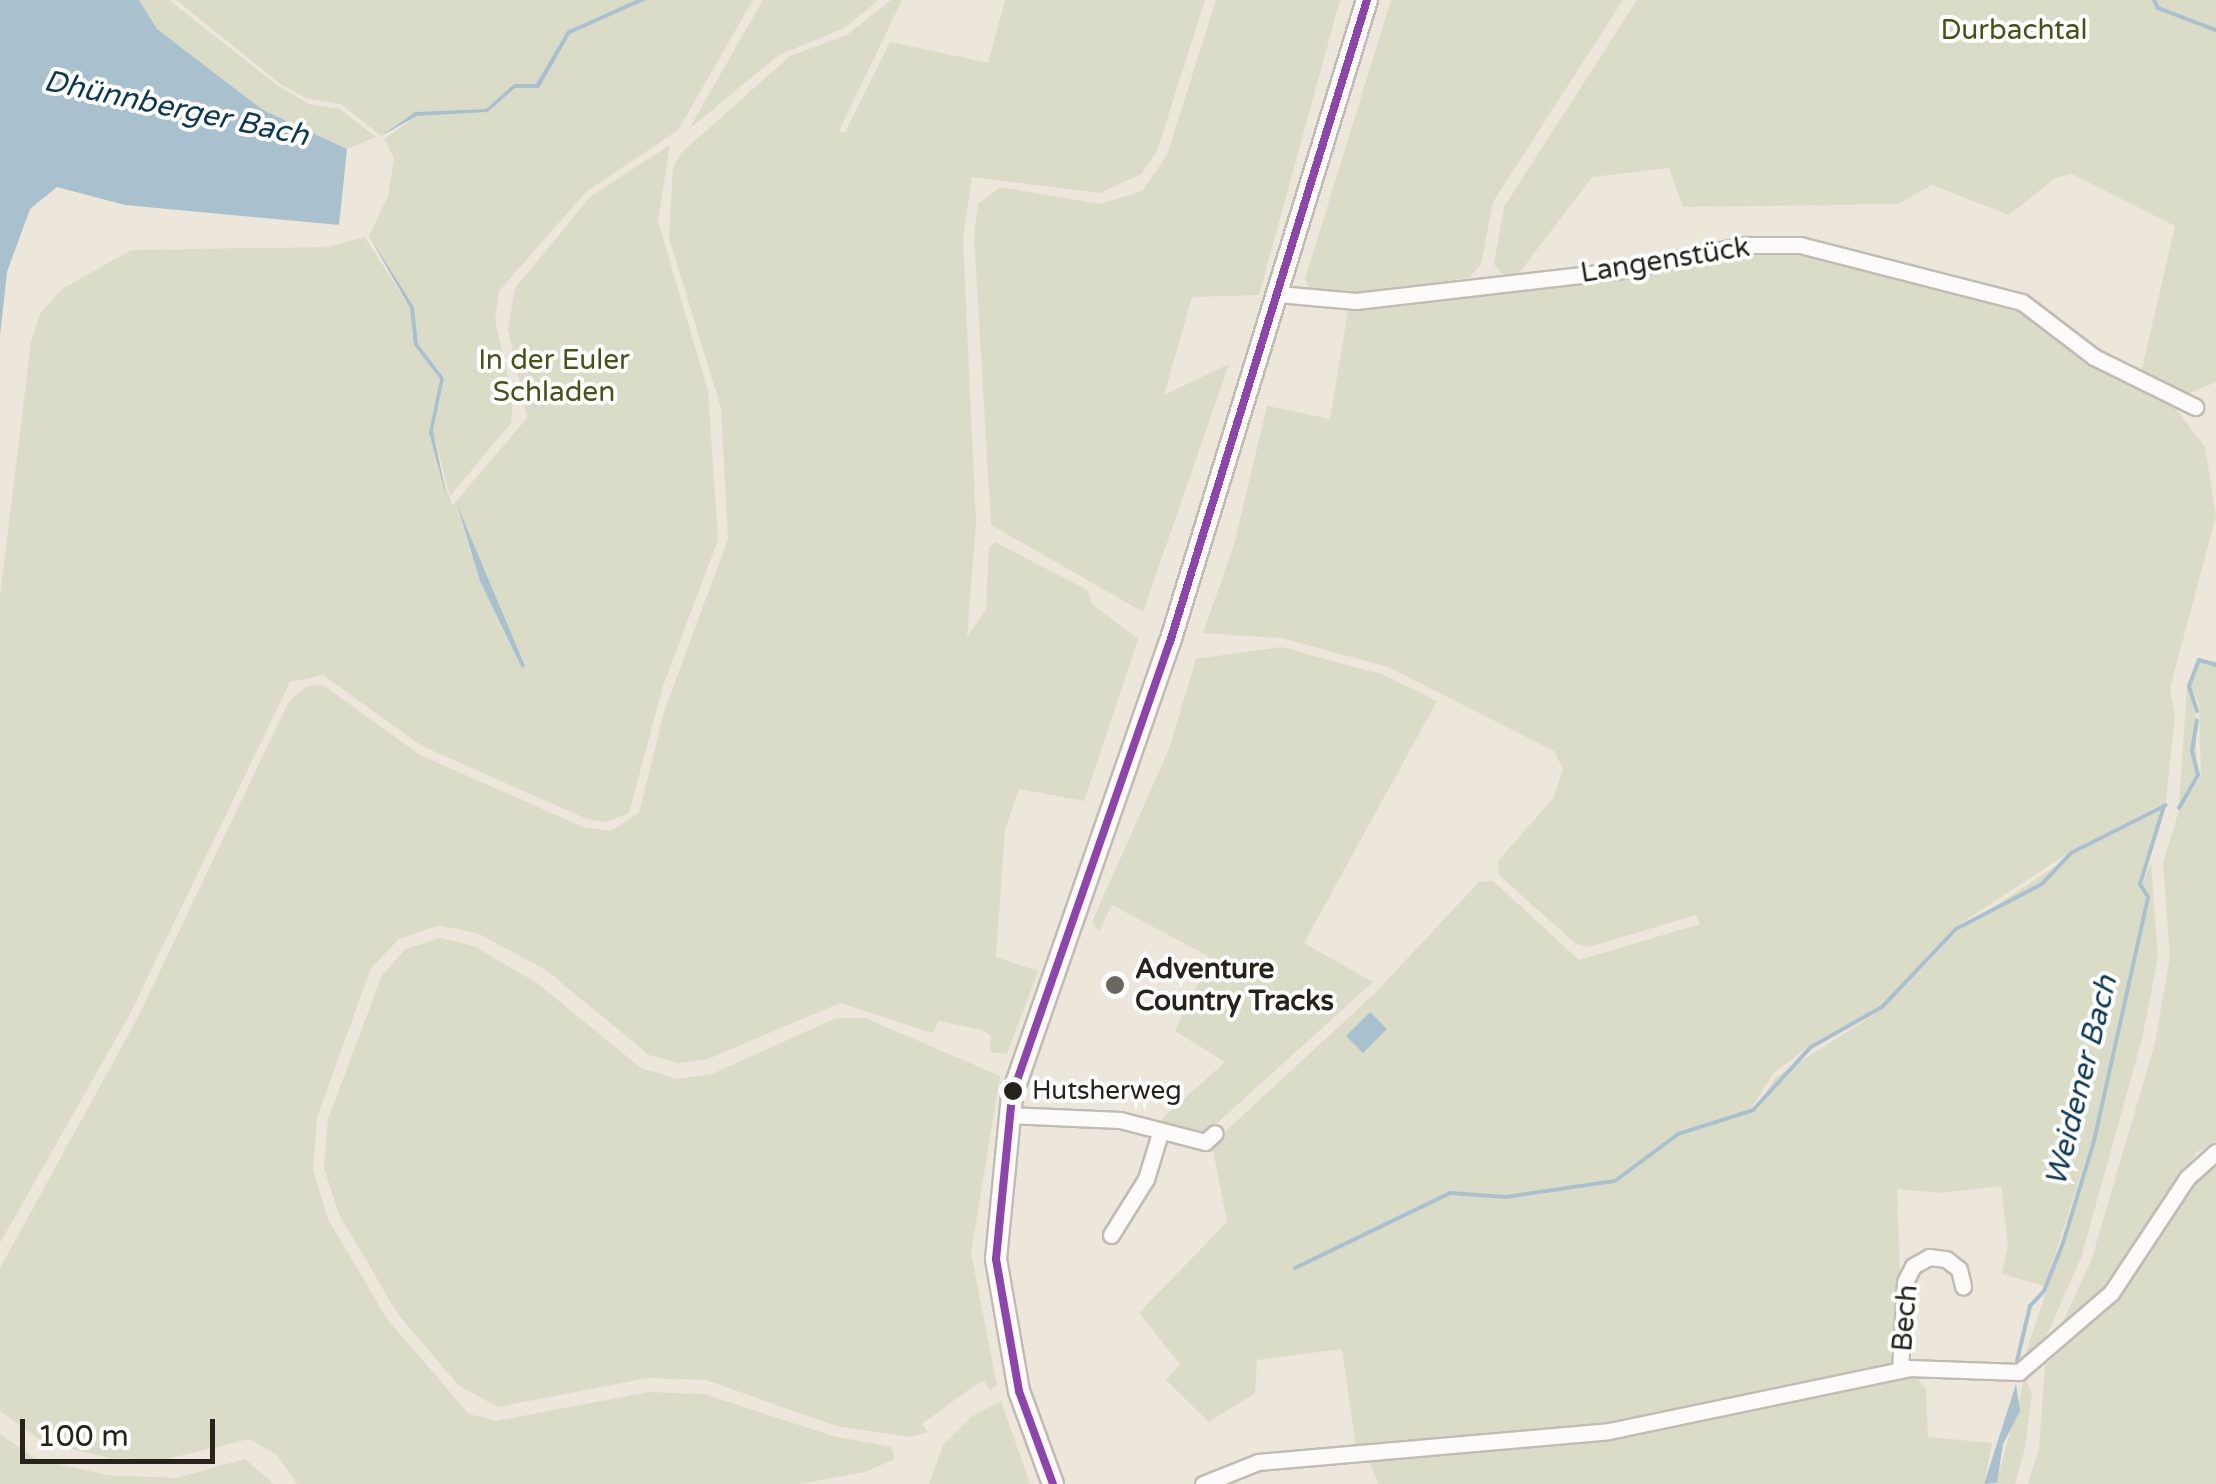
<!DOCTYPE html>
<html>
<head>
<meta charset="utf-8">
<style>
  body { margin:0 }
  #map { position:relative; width:2216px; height:1484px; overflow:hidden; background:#ece6db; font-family:"Varela Round",sans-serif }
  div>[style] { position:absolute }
  .green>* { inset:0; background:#dadcc7 }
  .water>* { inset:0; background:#a9c0ce; transform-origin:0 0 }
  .stream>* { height:4px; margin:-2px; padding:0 2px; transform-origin:2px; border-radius:2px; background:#a9c0ce }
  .roads { filter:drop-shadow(2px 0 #c1bcb3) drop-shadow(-2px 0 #c1bcb3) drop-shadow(0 2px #c1bcb3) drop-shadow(0 -2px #c1bcb3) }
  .minor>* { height:15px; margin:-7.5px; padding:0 7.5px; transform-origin:7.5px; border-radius:7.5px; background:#fcfbfa }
  .major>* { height:20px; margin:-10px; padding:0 10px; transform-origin:10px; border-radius:10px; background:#fcfbfa }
  .bus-1>* { height:8px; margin:-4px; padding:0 4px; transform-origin:4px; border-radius:4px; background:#8e44ad }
  .dots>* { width:28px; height:28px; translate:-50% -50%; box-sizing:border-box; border:5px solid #fff; border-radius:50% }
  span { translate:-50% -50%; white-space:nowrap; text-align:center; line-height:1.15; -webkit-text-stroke:8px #fff; paint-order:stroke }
  .bus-label { font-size:26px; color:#27231b }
  .left { translate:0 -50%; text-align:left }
  .park-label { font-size:28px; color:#475217 }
  .street-label { font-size:28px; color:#27231b }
  .poi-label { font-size:28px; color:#27231b; font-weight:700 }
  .water-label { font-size:30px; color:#0c3a55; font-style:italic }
  .scale { position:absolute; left:20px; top:1419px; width:195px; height:45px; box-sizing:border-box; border:5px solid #27231b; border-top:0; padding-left:12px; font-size:30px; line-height:35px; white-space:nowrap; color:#27231b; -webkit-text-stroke:8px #fff; paint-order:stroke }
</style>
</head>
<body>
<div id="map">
  <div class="green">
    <i style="clip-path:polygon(139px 0,169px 0,278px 86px,310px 104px,340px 109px,376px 137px,347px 149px,263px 110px,157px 29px)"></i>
    <i style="clip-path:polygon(176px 0,636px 0,567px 31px,536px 84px,514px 84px,486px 109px,415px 112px,381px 136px,341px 104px,305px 98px,279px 83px)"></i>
    <i style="clip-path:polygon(646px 0,753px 0,678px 130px,586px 192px,499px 291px,495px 319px,513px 401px,511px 423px,450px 496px,433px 432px,444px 378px,418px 344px,414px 307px,369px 236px,388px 196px,394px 158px,384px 139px,417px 116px,488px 112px,515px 88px,538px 88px,570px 34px)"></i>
    <i style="clip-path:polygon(763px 0,879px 0,844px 28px,779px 55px,689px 129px)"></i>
    <i style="clip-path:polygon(891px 0,902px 0,839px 131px,845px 133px,890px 42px,988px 63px,1005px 0,1205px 0,1157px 151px,1141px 174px,1100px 193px,972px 177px,963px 239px,976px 523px,967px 637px,986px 610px,989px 547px,995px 542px,1087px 590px,1093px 605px,1138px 639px,1084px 801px,1019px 789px,1005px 829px,996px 957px,1038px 971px,1007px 1054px,990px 1052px,991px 1036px,983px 1030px,938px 1021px,933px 1033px,840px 1003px,708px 1059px,678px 1063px,649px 1055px,546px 970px,479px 934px,439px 925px,399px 939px,371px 968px,317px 1117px,313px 1169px,328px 1219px,387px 1319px,469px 1414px,496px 1421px,649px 1392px,704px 1394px,833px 1436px,891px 1447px,895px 1459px,865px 1472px,799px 1484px,297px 1484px,277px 1455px,249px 1439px,163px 1460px,110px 1458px,43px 1442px,0 1411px,0 1268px,138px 1017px,289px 701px,307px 686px,323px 685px,420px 755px,583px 827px,611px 831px,639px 813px,664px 712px,728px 539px,721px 408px,669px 238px,673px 168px,681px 153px,790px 56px,847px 35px)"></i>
    <i style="clip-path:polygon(1216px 0,1340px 0,1259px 295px,1192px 297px,1164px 395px,1229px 364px,1143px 612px,991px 525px,974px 235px,978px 204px,1000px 187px,1100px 204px,1142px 191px,1167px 155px)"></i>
    <i style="clip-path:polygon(1391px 0,1623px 0,1493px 202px,1481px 265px,1468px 278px,1357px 293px,1309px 288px,1305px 279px)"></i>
    <i style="clip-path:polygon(1637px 0,2216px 0,2216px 382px,2184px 395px,2140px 377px,2175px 226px,2072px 174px,2055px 178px,2009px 215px,1932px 185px,1898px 204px,1683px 207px,1669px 168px,1592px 177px,1519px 273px,1503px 275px,1494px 264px,1504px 207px)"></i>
    <i style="clip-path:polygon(evenodd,670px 145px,658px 221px,708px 391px,718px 540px,663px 686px,629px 813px,606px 822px,587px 819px,422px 746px,323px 675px,290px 682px,130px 1014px,0 1243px,0 597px,31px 342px,40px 314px,62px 289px,131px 250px,328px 247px,365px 237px,410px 308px,414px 345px,440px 379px,429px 432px,452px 506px,527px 418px,508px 329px,515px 288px,591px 196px,670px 145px,456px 506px,525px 666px,522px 667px,480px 581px,456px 506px)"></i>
    <i style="clip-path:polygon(1745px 250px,1799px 253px,2020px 306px,2092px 362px,2175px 408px,2205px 447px,2216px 516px,2170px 688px,2175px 714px,2166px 802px,2070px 852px,1955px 927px,1880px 1006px,1810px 1045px,1773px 1074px,1751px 1108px,1677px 1132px,1614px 1180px,1506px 1195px,1450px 1191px,1292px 1268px,1450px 1195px,1506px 1199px,1616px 1183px,1679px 1136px,1754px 1111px,1776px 1077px,1883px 1009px,1958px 931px,2072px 855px,2161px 809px,2138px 884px,2146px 898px,2092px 1140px,2045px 1286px,2002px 1274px,2008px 1245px,2001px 1186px,1940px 1193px,1897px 1189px,1902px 1327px,1895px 1364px,1608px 1427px,1356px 1448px,1342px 1349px,1257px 1360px,1255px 1393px,1209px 1422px,1166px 1380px,1180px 1364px,1139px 1313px,1227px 1222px,1213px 1150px,1228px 1129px,1374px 994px,1479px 882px,1493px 881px,1579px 960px,1700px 924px,1696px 915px,1589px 947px,1576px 944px,1499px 875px,1498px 861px,1553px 798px,1563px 769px,1554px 751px,1388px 667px,1281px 638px,1203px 633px,1234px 545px,1267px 406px,1330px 419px,1349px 305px)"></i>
    <i style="clip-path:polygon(1281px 647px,1384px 675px,1437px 701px,1304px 943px,1373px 982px,1206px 1133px,1191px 1136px,1155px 1125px,1225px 1062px,1175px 1031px,1210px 957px,1112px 905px,1099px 931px,1092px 922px,1169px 749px,1196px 659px)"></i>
    <i style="clip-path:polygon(2216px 661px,2216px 1142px,2197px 1152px,2108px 1288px,2055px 1339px,2091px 1261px,2155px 1043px,2170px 957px,2163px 864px,2179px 810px,2201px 776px,2199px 704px,2191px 687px,2200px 662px)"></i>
    <i style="clip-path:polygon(2187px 686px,2195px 705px,2197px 776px,2179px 806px)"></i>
    <i style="clip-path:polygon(2151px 862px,2158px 957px,2142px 1039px,2081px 1258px,2037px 1357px,2021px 1368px,2096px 1141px,2150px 897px,2142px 884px)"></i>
    <i style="clip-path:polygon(440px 938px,474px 946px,537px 983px,641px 1068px,676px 1079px,712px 1074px,836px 1018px,865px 1018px,1000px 1076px,971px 1253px,997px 1385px,990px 1390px,984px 1381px,971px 1388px,922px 1424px,928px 1432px,910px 1437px,836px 1426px,706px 1380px,648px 1378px,498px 1407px,459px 1386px,397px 1313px,339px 1214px,324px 1168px,328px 1119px,382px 975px,406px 949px)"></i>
    <i style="clip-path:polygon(2216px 1161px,2216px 1484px,2028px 1484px,2039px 1447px,2045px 1365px,2118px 1300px,2190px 1190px)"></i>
    <i style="clip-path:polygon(1912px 1371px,1926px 1389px,1928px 1437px,1992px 1443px,1984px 1484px,1378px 1484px,1366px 1453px,1538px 1441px)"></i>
    <i style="clip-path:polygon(2025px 1377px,2032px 1394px,2025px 1448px,2015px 1484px,1996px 1484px)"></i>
    <i style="clip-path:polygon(1001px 1401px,1030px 1484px,929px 1484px,943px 1445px,971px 1417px)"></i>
    <i style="clip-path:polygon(0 1434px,36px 1459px,107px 1475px,176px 1478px,245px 1459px,274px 1484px,0 1484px)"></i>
  </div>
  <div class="water">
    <i style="clip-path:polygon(0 0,139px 0,157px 29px,263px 110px,347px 149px,339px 225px,125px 205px,57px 187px,30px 209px,7px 272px,0 336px)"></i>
    <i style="clip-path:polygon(636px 0,646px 0,570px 34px,539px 88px,515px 88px,488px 112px,417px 116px,381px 136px,415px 112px,486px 109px,514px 84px,536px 84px,567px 31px)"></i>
    <i style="clip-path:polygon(369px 236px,414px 307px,418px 344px,444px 378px,433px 431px,447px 499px,429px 432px,440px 379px,414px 345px,410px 308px)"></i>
    <i style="clip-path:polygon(457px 505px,525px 666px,522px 668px,480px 581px)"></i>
    <i style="left:1370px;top:1012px;width:24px;height:34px;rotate:45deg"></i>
    <i style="clip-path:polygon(2016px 1384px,2020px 1411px,2003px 1444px,1997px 1483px,1984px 1484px)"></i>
  </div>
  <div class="stream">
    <i style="left:2154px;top:0;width:9px;rotate:63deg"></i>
    <i style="left:2158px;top:8px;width:62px;rotate:20.8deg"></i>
    <i style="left:2197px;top:711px;width:26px;rotate:-108deg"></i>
    <i style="left:2189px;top:686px;width:28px;rotate:-69deg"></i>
    <i style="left:2199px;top:660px;width:18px;rotate:16deg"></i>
    <i style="left:2179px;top:808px;width:38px;rotate:-60deg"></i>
    <i style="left:2198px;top:775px;width:25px;rotate:-104deg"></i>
    <i style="left:2192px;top:751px;width:31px;rotate:-81deg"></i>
    <i style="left:1295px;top:1268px;width:172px;rotate:-25.8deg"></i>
    <i style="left:1450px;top:1193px;width:56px;rotate:4.1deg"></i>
    <i style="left:1506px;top:1197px;width:110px;rotate:-8.4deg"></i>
    <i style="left:1615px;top:1181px;width:79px;rotate:-36.7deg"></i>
    <i style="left:1678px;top:1134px;width:79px;rotate:-17.7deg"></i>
    <i style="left:1753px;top:1110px;width:86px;rotate:-47.4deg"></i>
    <i style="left:1811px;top:1047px;width:81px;rotate:-29.4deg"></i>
    <i style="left:1882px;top:1007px;width:108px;rotate:-46.5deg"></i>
    <i style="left:1956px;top:929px;width:97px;rotate:-27.6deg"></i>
    <i style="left:2042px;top:884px;width:42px;rotate:-46.9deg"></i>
    <i style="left:2071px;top:853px;width:106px;rotate:-26.8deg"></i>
    <i style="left:2017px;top:1361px;width:57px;rotate:-76.7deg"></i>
    <i style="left:2030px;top:1306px;width:21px;rotate:-47deg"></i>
    <i style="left:2044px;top:1291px;width:52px;rotate:-68.4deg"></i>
    <i style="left:2063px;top:1243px;width:107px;rotate:-73.1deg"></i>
    <i style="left:2094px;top:1141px;width:250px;rotate:-77.5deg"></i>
    <i style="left:2148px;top:897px;width:15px;rotate:-122deg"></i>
    <i style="left:2140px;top:884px;width:82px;rotate:-72.9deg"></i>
  </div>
  <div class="roads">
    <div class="minor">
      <i style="left:1278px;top:294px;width:78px;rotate:5.1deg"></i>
      <i style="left:1356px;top:301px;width:269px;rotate:-6.6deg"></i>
      <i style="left:1623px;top:270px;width:125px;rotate:-11.6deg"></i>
      <i style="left:1745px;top:245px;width:55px"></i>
      <i style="left:1800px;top:245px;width:229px;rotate:14.4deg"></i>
      <i style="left:2022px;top:302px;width:91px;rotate:37.4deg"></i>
      <i style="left:2094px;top:357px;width:113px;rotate:26.3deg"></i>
      <i style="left:1008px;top:1115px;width:112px;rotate:2.6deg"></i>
      <i style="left:1120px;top:1120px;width:88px;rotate:14.5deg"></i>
      <i style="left:1205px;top:1142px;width:13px;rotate:-42deg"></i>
      <i style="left:1111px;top:1235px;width:66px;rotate:-58deg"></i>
      <i style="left:1146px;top:1179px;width:48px;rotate:-73.1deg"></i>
      <i style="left:1900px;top:1370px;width:88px;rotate:-86.7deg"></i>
      <i style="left:1905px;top:1282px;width:18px;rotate:-63deg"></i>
      <i style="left:1913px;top:1266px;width:18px;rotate:-29deg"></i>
      <i style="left:1929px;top:1257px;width:17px;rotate:7deg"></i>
      <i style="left:1946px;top:1259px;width:16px;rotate:38deg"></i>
      <i style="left:1959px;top:1269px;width:18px;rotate:77deg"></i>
      <i style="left:1203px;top:1484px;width:59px;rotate:-21.8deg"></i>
      <i style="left:1258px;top:1462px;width:352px;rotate:-5deg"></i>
      <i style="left:1609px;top:1431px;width:308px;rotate:-11.8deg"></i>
      <i style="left:1910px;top:1368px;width:109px;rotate:2.1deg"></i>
      <i style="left:2019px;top:1372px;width:121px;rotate:-40.7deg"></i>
      <i style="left:2111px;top:1293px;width:138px;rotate:-56.5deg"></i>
      <i style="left:2187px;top:1178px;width:39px;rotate:-42deg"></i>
    </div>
    <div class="major">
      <i style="left:1053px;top:1484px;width:99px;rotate:-110.1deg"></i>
      <i style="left:1019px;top:1391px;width:134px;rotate:-99.9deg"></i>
      <i style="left:996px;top:1259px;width:165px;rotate:-84.4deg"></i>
      <i style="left:1012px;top:1095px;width:480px;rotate:-70.8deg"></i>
      <i style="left:1170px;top:642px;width:672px;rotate:-72.94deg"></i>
    </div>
  </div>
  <div class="bus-1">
    <i style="left:1053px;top:1484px;width:99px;rotate:-110.1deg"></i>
    <i style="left:1019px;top:1391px;width:134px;rotate:-99.9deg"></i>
    <i style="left:996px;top:1259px;width:165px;rotate:-84.4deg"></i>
    <i style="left:1012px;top:1095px;width:480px;rotate:-70.8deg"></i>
    <i style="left:1170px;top:642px;width:672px;rotate:-72.94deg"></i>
  </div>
  <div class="dots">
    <i style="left:1115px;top:985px;background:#6c675e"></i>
    <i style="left:1013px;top:1091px;background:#27231b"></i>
  </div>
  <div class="bus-label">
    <span class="left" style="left:1032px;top:1091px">Hutsherweg</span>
  </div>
  <div class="park-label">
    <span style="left:2014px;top:30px">Durbachtal</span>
    <span style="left:554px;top:376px">In der Euler<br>Schladen</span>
  </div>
  <div class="street-label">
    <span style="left:1665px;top:260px;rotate:-9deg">Langenstück</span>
    <span style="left:1905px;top:1318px;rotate:-85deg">Bech</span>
  </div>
  <div class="poi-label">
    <span class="left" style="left:1135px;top:985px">Adventure<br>Country Tracks</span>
  </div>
  <div class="water-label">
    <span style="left:176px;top:109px;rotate:12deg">Dhünnberger Bach</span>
    <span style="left:2082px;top:1081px;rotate:-76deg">Weidener Bach</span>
  </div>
  <div class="scale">100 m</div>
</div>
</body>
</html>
